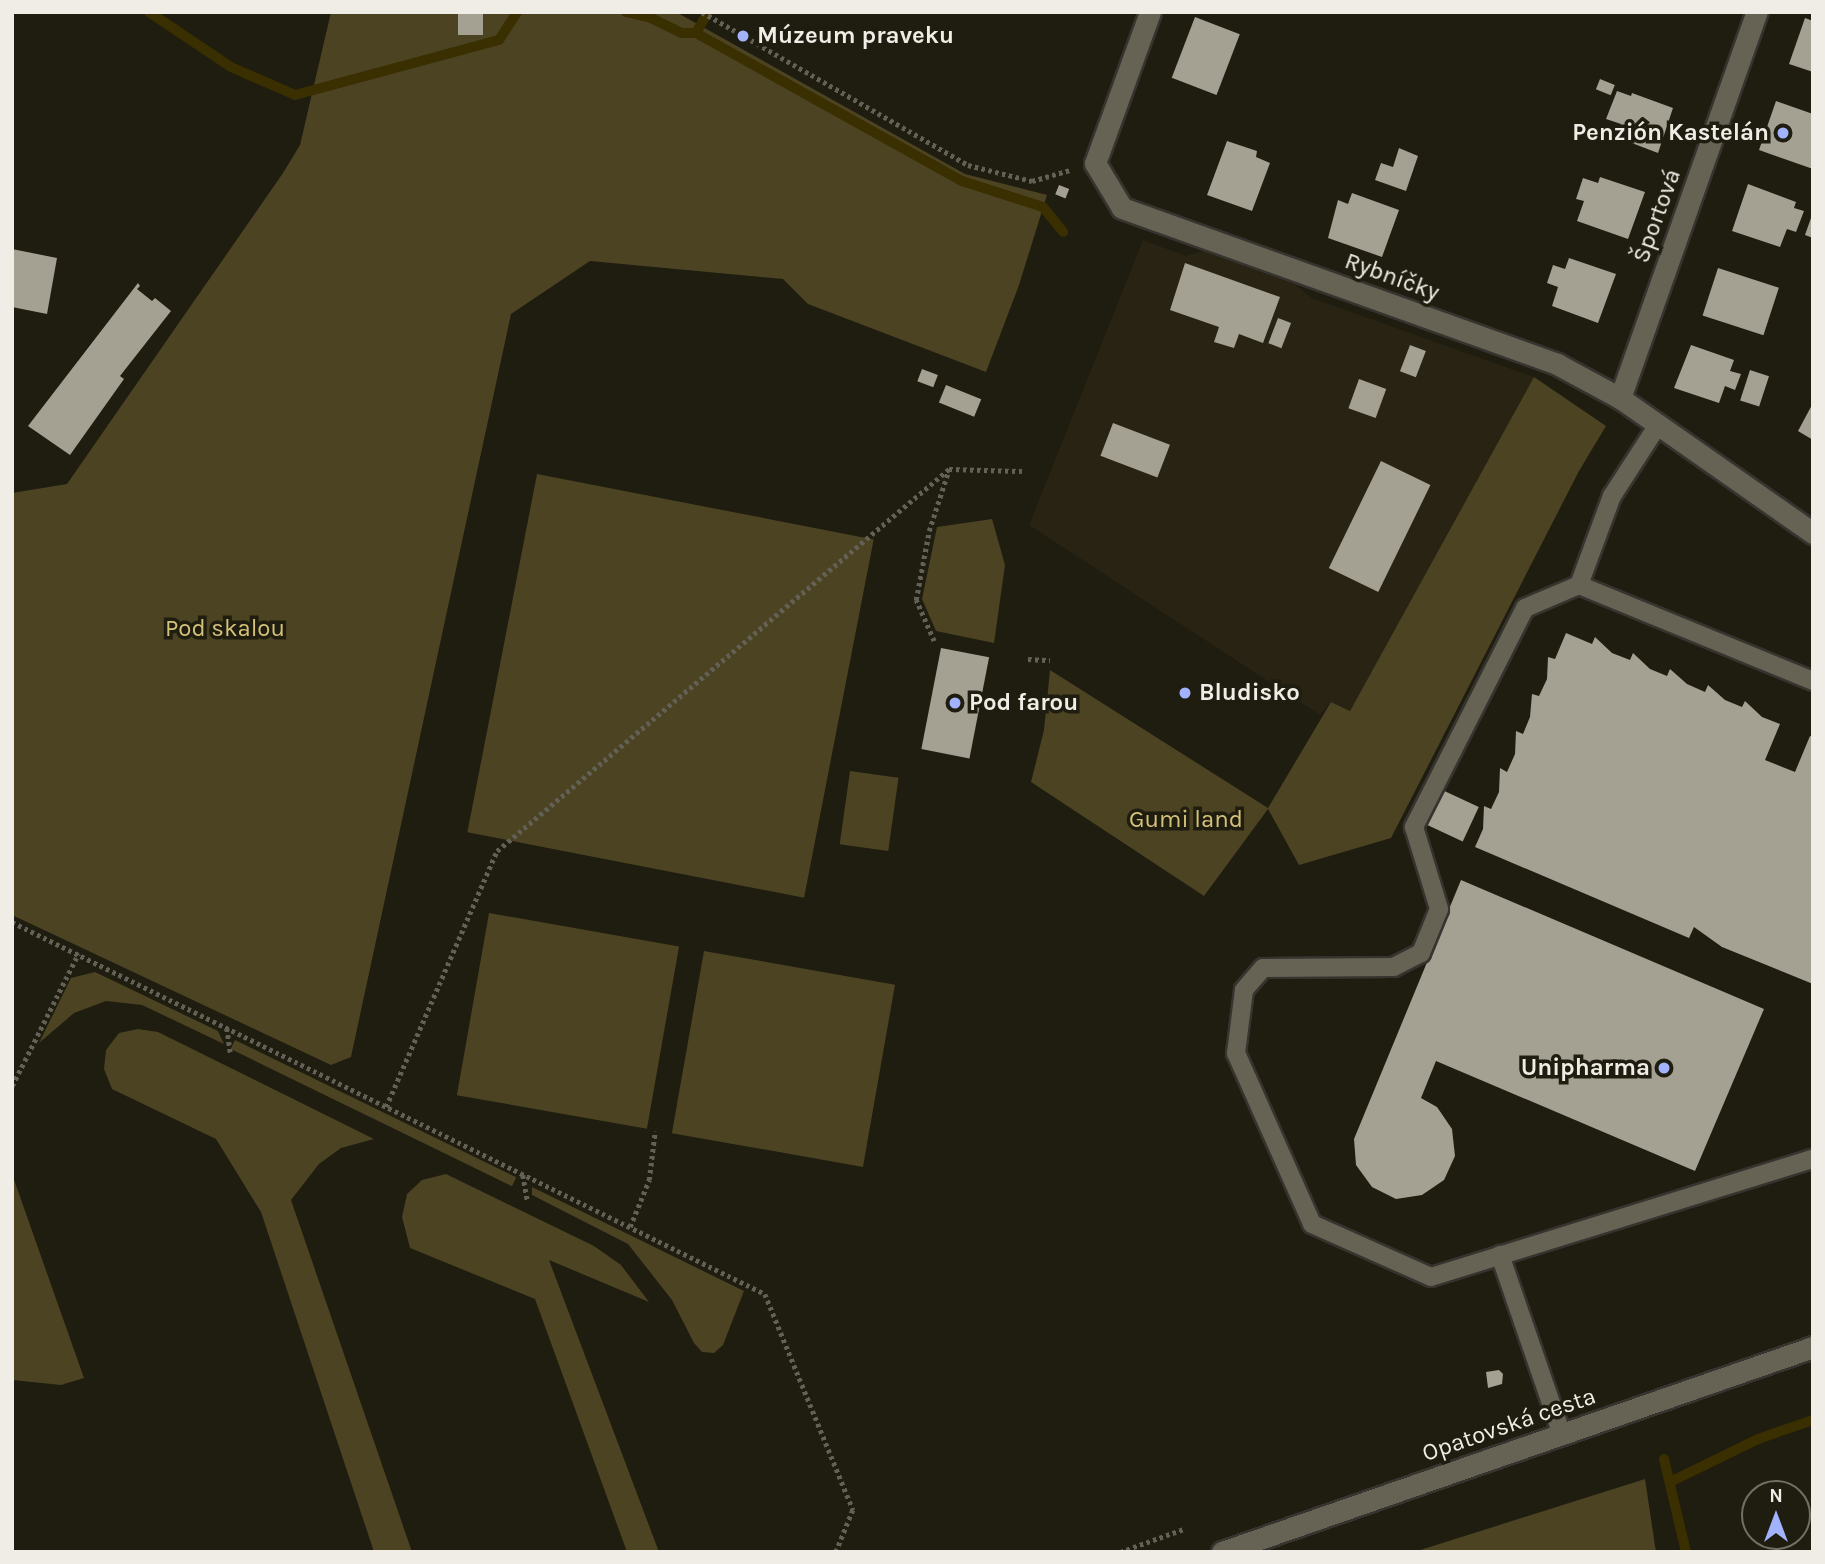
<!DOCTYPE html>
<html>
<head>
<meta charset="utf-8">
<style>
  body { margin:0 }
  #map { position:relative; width:1825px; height:1564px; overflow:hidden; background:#1f1c10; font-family:Karla,sans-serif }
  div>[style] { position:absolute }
  .built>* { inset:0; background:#282312 }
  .green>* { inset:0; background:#4b4322; transform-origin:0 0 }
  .stream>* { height:10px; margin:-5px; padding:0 5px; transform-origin:5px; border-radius:5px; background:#3a2f00 }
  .building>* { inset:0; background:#a4a092; transform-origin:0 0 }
  .path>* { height:4.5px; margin-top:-2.25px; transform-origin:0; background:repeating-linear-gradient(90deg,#636156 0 3.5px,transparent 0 7px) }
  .roads { filter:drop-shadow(2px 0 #37342f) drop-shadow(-2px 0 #37342f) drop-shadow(0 2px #37342f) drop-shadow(0 -2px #37342f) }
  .service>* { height:18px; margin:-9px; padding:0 9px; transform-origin:9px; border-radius:9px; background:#666355 }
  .minor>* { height:21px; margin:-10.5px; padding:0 10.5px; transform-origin:10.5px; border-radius:10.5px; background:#666355 }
  .tertiary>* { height:21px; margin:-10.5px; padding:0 10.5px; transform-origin:10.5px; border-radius:10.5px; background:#666355 }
  .dots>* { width:19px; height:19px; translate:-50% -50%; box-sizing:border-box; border:4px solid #1f1c10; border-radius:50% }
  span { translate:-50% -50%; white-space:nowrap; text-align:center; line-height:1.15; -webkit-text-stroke:7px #1f1c10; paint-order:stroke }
  .poi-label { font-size:24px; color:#efede5; font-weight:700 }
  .left { translate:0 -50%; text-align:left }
  .right { translate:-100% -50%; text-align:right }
  .street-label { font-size:24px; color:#efede5 }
  .park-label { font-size:24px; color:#d5c279 }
  .frame { position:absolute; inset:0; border:14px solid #efede5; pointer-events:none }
  .north { position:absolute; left:1741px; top:1480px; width:70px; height:70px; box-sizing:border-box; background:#1f1c10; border:2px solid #727065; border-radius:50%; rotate:0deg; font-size:19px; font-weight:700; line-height:28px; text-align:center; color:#efede5 }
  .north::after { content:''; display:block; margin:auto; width:24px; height:32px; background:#a3b2fd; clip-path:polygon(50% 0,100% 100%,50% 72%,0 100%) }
</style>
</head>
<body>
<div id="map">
  <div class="built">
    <i style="clip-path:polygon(1143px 240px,1186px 256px,1203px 251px,1296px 285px,1312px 298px,1534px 377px,1350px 711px,1331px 702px,1320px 715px,1029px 525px)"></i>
  </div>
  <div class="green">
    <i style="clip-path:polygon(331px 12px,676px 12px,965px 174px,1047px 195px,1019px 285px,986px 372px,808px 304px,783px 279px,590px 261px,511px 314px,351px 1057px,331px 1065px,12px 915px,12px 493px,67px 484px,283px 173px,300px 145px)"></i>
    <i style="clip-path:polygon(1534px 377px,1606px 426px,1579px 471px,1391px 838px,1299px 865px,1268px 809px,1204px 896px,1031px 782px,1044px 730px,1050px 670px,1268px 808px,1331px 702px,1350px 711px)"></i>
    <i style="left:537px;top:474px;width:343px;height:365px;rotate:11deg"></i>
    <i style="clip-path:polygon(992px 519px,1005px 565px,994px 643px,936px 631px,922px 599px,937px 527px)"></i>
    <i style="left:850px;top:771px;width:49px;height:74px;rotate:8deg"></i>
    <i style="left:489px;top:913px;width:193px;height:185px;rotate:10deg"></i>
    <i style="left:704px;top:951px;width:194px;height:185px;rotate:10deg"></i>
    <i style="clip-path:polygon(95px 972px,218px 1031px,224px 1044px,142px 1005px,106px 1001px,74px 1013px,39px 1043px,71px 978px)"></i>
    <i style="clip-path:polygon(138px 1029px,158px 1032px,374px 1139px,341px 1148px,319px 1164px,291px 1200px,412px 1552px,374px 1552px,261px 1212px,216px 1139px,112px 1089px,104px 1069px,106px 1050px,119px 1033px)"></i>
    <i style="left:235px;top:1040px;width:313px;height:10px;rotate:26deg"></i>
    <i style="clip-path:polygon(12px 1174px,84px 1378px,61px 1385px,12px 1380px)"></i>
    <i style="clip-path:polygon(446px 1174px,594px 1246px,621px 1265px,649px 1302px,549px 1260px,659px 1552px,627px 1552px,535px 1299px,410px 1248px,402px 1217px,407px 1194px,422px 1180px)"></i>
    <i style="clip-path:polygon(532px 1187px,744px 1291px,723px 1345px,714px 1353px,702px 1352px,694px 1343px,672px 1300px,628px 1244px,532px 1195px)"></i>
    <i style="clip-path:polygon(1645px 1479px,1656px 1552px,1414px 1552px)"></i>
  </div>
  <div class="stream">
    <i style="left:149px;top:12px;width:99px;rotate:33.9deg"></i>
    <i style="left:231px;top:67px;width:70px;rotate:23.6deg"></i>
    <i style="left:295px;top:95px;width:211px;rotate:-15.1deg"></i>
    <i style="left:499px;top:40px;width:33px;rotate:-57deg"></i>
    <i style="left:626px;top:12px;width:26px;rotate:13deg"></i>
    <i style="left:651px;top:18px;width:34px;rotate:26deg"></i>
    <i style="left:682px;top:33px;width:14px"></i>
    <i style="left:696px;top:33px;width:304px;rotate:29.1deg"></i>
    <i style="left:962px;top:181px;width:85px;rotate:17.8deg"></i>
    <i style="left:1043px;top:207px;width:32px;rotate:51deg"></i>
    <i style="left:696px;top:33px;width:24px;rotate:-60deg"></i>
    <i style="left:1664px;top:1459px;width:96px;rotate:76.7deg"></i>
    <i style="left:1670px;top:1482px;width:98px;rotate:-26deg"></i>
    <i style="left:1758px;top:1439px;width:58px;rotate:-19.1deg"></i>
  </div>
  <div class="building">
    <i style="left:458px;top:12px;width:25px;height:23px"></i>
    <i style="left:1195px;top:17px;width:48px;height:65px;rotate:21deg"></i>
    <i style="clip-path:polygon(1805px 18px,1813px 21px,1813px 72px,1789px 64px)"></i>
    <i style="left:1600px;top:79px;width:16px;height:11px;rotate:22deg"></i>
    <i style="clip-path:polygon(1617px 91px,1631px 96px,1632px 93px,1673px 108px,1658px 153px,1616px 137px,1621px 124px,1606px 119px)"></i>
    <i style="clip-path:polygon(1776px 101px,1813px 114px,1813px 169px,1759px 150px)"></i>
    <i style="clip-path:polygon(1227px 141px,1257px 151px,1256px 157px,1270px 163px,1252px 211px,1207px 195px)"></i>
    <i style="clip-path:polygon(1399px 148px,1418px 156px,1406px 191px,1375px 180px,1381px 163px,1393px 167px)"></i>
    <i style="clip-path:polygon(1600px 177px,1645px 192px,1628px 239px,1577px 221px,1584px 201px,1576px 199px,1583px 178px,1598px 183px)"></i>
    <i style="clip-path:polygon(1748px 184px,1796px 202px,1794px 208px,1804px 211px,1796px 232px,1787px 229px,1780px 247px,1732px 231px)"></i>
    <i style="left:1059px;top:185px;width:11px;height:10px;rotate:22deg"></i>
    <i style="clip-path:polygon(1352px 193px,1399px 210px,1382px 257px,1328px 238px,1338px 200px,1348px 204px)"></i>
    <i style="clip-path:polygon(1812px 215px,1813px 216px,1813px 238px,1805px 235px)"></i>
    <i style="clip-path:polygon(12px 249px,57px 258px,47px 314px,12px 307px)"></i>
    <i style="clip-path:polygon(1569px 258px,1616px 274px,1598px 323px,1552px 306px,1558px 287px,1547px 283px,1553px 265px,1565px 269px)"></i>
    <i style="clip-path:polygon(1185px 263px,1280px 297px,1263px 343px,1239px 334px,1234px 348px,1214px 342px,1219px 327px,1170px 310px)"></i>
    <i style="left:1718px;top:268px;width:64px;height:50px;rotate:18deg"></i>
    <i style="clip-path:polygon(138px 283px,140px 286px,137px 289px,152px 301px,155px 298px,171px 311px,120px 376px,124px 379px,70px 455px,28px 426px)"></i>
    <i style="left:1278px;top:318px;width:14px;height:27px;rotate:21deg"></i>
    <i style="left:1410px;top:345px;width:17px;height:28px;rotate:21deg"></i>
    <i style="clip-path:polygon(1691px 345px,1734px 360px,1730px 371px,1741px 374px,1735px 390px,1725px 386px,1719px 403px,1674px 388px)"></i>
    <i style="left:922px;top:369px;width:17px;height:13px;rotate:21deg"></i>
    <i style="left:1750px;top:370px;width:20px;height:32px;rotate:18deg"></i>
    <i style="left:1359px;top:379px;width:29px;height:31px;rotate:20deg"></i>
    <i style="left:946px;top:385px;width:38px;height:19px;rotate:22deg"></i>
    <i style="clip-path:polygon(1813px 403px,1813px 440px,1798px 431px)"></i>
    <i style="left:1113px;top:423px;width:61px;height:35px;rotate:21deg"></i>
    <i style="left:1381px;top:461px;width:55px;height:119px;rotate:26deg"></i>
    <i style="clip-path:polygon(1566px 633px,1592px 644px,1595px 637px,1612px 653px,1630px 660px,1633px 653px,1650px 669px,1667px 676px,1670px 669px,1687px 684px,1705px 692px,1708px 685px,1725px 700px,1742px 707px,1745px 701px,1762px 717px,1780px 724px,1765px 760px,1795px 772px,1810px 736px,1813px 737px,1813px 984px,1722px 947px,1694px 927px,1689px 938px,1475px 847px,1483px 829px,1484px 806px,1491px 809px,1499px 792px,1500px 768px,1507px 772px,1515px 754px,1516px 731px,1523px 734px,1530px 717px,1532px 694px,1539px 696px,1547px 679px,1548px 657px,1555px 659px)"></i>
    <i style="left:941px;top:648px;width:49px;height:103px;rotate:11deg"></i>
    <i style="left:1438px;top:788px;width:45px;height:38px;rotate:25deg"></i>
    <i style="clip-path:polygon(1461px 880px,1764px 1009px,1695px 1171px,1436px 1061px,1421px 1098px,1437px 1107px,1452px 1129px,1455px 1156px,1444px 1180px,1422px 1195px,1396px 1199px,1372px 1187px,1356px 1165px,1354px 1139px)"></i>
    <i style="clip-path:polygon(1499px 1370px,1503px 1374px,1502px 1384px,1488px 1388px,1486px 1372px)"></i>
  </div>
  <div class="path">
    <i style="left:702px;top:12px;width:307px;rotate:29.9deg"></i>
    <i style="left:968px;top:165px;width:66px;rotate:14deg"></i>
    <i style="left:1032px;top:181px;width:40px;rotate:-16deg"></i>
    <i style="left:934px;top:641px;width:45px;rotate:-113.7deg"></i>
    <i style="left:916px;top:600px;width:70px;rotate:-79.3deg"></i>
    <i style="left:929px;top:531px;width:65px;rotate:-72.1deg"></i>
    <i style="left:949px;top:469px;width:73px;rotate:1.6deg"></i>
    <i style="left:1028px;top:659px;width:22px;rotate:3deg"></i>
    <i style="left:12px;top:922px;width:840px;rotate:26.29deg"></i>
    <i style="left:765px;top:1294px;width:233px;rotate:67.8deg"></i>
    <i style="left:853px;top:1510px;width:45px;rotate:112deg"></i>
    <i style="left:227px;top:1028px;width:28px;rotate:82deg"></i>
    <i style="left:12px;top:1086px;width:148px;rotate:-63.4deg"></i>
    <i style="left:386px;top:1107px;width:279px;rotate:-66.6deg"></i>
    <i style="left:497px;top:851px;width:592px;rotate:-40.2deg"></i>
    <i style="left:523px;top:1175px;width:27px;rotate:80deg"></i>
    <i style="left:630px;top:1227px;width:51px;rotate:-68deg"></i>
    <i style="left:649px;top:1180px;width:49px;rotate:-83deg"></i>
    <i style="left:1120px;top:1552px;width:68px;rotate:-19.8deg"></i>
  </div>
  <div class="roads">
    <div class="service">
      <i style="left:1579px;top:585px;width:95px;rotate:-69.7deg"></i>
      <i style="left:1612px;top:496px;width:85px;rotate:-57.1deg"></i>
      <i style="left:1813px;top:681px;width:253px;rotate:-157.7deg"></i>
      <i style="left:1579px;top:585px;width:59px;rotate:156.9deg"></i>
      <i style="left:1525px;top:608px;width:246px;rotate:116.9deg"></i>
      <i style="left:1414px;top:827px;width:86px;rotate:73deg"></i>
      <i style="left:1439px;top:909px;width:48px;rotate:112.2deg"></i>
      <i style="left:1421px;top:953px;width:30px;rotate:153deg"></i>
      <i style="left:1394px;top:967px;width:131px;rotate:179.6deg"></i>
      <i style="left:1263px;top:968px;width:29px;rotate:131deg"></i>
      <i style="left:1244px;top:990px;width:64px;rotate:97.2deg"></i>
      <i style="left:1236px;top:1053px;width:187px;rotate:66deg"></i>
      <i style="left:1312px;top:1224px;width:130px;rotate:24deg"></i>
      <i style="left:1431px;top:1277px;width:400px;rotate:-17.2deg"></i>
      <i style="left:1500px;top:1255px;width:190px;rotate:71deg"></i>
    </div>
    <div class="minor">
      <i style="left:1150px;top:12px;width:161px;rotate:110deg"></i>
      <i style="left:1095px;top:163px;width:52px;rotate:59deg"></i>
      <i style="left:1122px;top:208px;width:462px;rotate:19.7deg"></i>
      <i style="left:1557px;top:364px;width:72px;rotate:28.4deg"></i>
      <i style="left:1620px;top:398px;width:236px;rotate:35deg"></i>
      <i style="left:1620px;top:398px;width:410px;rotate:-70.5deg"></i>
    </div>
    <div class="tertiary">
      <i style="left:1222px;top:1552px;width:626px;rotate:-19.13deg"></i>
    </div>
  </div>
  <div class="dots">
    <i style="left:743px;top:36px;background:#a3b2fd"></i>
    <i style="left:1783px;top:133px;background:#a3b2fd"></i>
    <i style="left:1185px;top:693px;background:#a3b2fd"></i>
    <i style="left:955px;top:703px;background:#a3b2fd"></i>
    <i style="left:1664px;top:1068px;background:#a3b2fd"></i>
  </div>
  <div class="poi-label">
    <span class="left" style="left:757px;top:36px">Múzeum praveku</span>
    <span class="right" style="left:1769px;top:133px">Penzión Kastelán</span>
    <span class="left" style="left:1199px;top:693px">Bludisko</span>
    <span class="left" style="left:969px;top:703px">Pod farou</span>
    <span class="right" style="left:1650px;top:1068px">Unipharma</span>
  </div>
  <div class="street-label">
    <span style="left:1657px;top:216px;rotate:-70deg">Športová</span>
    <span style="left:1392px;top:277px;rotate:20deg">Rybníčky</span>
    <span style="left:1509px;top:1425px;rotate:-19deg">Opatovská cesta</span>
  </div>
  <div class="park-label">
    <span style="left:225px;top:629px">Pod skalou</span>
    <span style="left:1186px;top:820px">Gumi land</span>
  </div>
  <div class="frame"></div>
  <div class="north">N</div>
</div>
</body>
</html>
